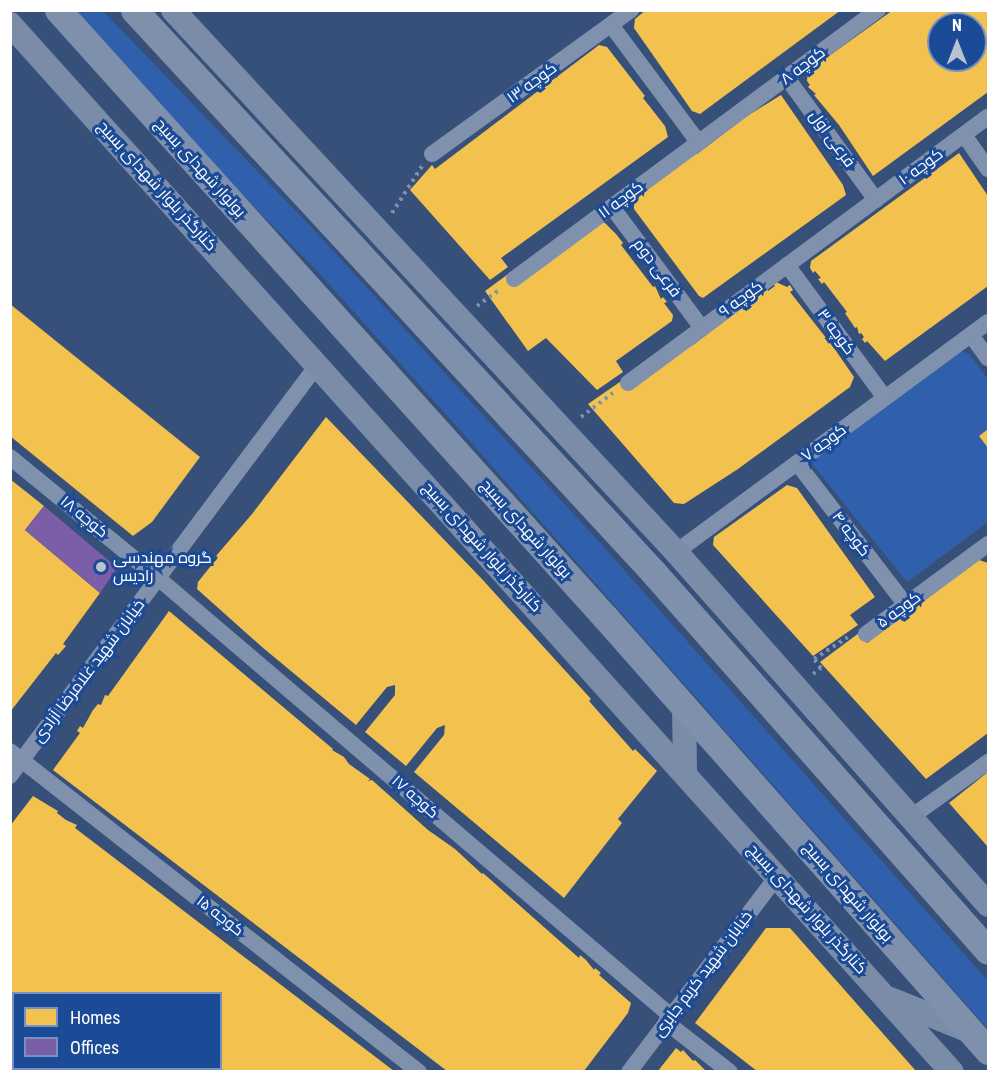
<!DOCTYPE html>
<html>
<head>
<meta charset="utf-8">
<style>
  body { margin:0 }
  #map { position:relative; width:999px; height:1082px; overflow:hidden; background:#37507a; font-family:"Roboto Condensed",Cairo,sans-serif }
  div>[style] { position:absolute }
  .green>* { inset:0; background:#3060ac }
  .homes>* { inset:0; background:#f2c14e }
  .offices>* { inset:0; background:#7b5ea7 }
  .path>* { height:4px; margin-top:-2px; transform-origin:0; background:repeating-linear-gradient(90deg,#8091ad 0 3px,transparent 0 7.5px) }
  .street>* { height:16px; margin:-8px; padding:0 8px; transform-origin:8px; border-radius:8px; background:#8091ad }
  .secondary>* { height:24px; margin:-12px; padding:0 12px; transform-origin:12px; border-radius:12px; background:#7b8ca9 }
  .primary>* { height:27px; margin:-13.5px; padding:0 13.5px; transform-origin:13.5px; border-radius:13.5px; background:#7e90ab }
  .dots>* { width:16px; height:16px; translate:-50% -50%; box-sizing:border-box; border:3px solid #1b4a96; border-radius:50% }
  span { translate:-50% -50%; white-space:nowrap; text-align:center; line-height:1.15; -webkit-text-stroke:6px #1b4a96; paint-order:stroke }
  .street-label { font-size:16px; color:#fff }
  .poi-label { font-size:16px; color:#fff }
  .left { translate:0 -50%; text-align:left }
  .frame { position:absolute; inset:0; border:12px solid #fff; pointer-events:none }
  .legend { position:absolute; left:12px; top:992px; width:210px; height:78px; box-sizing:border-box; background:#1b4a96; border:2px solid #7692c0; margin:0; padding:8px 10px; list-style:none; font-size:18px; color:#fff }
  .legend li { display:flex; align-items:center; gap:12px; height:30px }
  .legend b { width:30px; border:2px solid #7692c0 }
  .north { position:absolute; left:927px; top:12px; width:60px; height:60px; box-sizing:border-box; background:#1b4a96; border:2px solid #7692c0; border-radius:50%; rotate:0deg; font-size:16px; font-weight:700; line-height:24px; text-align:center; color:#fff }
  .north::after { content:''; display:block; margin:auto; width:21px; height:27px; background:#b9c2d0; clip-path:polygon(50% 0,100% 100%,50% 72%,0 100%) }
</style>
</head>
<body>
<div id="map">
  <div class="green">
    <i style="clip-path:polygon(71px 11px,103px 11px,314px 230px,601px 544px,988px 981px,988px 1029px,469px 440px,320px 274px,149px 99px)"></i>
    <i style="clip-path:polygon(960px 351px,969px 354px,988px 379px,988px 429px,979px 436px,988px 448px,988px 522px,907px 582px,809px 460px)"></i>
  </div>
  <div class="homes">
    <i style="clip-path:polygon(646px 10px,841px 10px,700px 114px,692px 111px,685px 101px,634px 28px,635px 19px)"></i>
    <i style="clip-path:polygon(evenodd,893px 10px,988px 10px,988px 92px,873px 176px,839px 125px,814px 95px,816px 94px,808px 87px,810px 85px,807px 81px,808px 71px,893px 10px,939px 24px,975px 24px,975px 60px,939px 60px,939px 24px)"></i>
    <i style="clip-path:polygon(599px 45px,607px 47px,638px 87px,645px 96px,643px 98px,665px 126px,668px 137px,501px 258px,508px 267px,490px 280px,410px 190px,432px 165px,435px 169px)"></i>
    <i style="clip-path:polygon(781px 95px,843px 185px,846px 195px,703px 298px,699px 296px,634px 209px,634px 200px,696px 152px,697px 154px,747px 116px)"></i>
    <i style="clip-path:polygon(959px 153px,988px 196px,988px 286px,885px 361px,867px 341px,865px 343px,862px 339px,864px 337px,861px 333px,859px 334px,857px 327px,855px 328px,845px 313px,847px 312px,824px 282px,822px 284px,818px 279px,821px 278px,815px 271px,813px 273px,810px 268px,811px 261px)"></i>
    <i style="clip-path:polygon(601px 223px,605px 223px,616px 234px,623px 243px,621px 245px,650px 283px,653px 287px,655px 286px,661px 299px,663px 297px,667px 302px,664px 303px,673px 315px,672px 321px,616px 361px,623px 372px,597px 390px,546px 338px,528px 351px,485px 291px,511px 272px)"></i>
    <i style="clip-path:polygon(776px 282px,787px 287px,790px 285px,793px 290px,790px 292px,834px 348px,854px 377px,850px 387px,738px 469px,684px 504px,674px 503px,588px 404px,627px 377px,693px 345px,767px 289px,768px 291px,775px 286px,773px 284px)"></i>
    <i style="clip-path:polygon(10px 304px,200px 457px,152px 522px,133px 536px,10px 436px)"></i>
    <i style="clip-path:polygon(326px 417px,481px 578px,591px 699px,589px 701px,633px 751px,635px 749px,657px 771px,618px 819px,622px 823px,564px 898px,414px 772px,444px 735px,445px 725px,437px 728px,406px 766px,365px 732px,395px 695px,395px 685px,387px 687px,356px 725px,262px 647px,197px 589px,198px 582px,218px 557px,216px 556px,252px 514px)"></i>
    <i style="clip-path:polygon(988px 429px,988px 448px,979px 436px)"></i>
    <i style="clip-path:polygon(10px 479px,44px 506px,25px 530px,100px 593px,63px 644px,66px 646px,58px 655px,56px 653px,10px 712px)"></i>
    <i style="clip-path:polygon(787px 485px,797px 488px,875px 597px,850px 615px,858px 625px,813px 656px,713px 545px,714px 537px)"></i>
    <i style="clip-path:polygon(979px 560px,988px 563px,988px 733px,926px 779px,820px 662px,859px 633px,867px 643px)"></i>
    <i style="clip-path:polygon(169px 611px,333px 749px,332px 750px,344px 757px,349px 764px,370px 779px,368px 781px,372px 780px,428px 830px,455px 849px,482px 874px,483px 873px,579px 958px,580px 955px,586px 960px,594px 970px,595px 968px,601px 973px,599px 975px,631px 1003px,628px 1013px,584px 1071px,447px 1071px,53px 770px,80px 733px,77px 731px,80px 726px,83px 728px,93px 710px,98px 704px,101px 705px,105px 695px,108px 696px)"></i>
    <i style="clip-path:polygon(988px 772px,988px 847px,949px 803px)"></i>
    <i style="clip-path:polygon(33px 796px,58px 811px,57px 813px,66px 820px,77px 825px,75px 828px,394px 1071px,78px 1071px,74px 1068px,220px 1068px,220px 993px,14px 993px,14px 1020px,10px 1017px,10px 826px)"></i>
    <i style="clip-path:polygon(766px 928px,790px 928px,916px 1071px,757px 1071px,695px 1023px)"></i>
    <i style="clip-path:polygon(676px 1048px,681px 1052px,683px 1050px,693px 1061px,695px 1060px,706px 1071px,658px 1071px)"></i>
    <i style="clip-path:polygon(10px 1057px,14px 1060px,14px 1068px,25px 1068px,28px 1071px,10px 1071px)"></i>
  </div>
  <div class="offices">
    <i style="clip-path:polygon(44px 506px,114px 565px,115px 571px,100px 593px,25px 530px)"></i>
  </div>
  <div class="path">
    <i style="left:392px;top:213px;width:56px;rotate:-57.4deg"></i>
    <i style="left:477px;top:306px;width:29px;rotate:-36deg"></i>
    <i style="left:581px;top:417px;width:40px;rotate:-37deg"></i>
    <i style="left:813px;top:674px;width:10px;rotate:-37deg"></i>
    <i style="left:821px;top:668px;width:11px;rotate:-128deg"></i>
    <i style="left:814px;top:659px;width:40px;rotate:-32.9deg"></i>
  </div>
  <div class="street">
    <i style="left:611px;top:25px;width:147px;rotate:53.3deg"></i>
    <i style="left:787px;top:78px;width:151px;rotate:53.9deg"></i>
    <i style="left:964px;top:135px;width:42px;rotate:54.8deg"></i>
    <i style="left:432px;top:154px;width:246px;rotate:-35.9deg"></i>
    <i style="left:612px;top:207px;width:151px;rotate:53.4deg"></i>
    <i style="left:787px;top:265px;width:165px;rotate:53.6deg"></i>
    <i style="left:514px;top:279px;width:453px;rotate:-36.5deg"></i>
    <i style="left:971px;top:335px;width:29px;rotate:54deg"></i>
    <i style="left:628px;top:383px;width:448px;rotate:-36.5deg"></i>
    <i style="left:10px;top:457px;width:191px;rotate:39.3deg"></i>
    <i style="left:158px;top:578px;width:675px;rotate:40.49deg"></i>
    <i style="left:797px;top:463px;width:179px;rotate:52.5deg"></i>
    <i style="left:676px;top:552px;width:388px;rotate:-36.4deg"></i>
    <i style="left:866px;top:634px;width:152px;rotate:-36.4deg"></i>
    <i style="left:10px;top:751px;width:520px;rotate:38.13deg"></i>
    <i style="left:10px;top:776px;width:514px;rotate:-53.22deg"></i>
    <i style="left:911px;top:817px;width:95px;rotate:-35.5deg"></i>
    <i style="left:666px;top:1022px;width:81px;rotate:38deg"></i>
    <i style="left:10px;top:1040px;width:4px;rotate:27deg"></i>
    <i style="left:46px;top:1068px;width:6px;rotate:45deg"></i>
    <i style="left:629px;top:1072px;width:246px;rotate:-52.9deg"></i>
  </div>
  <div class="secondary">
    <i style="left:173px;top:10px;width:739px;rotate:47.14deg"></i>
    <i style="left:676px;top:552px;width:471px;rotate:48.5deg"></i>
    <i style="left:10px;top:24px;width:1409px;rotate:48.05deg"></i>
    <i style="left:684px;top:706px;width:67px;rotate:89.1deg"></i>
    <i style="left:890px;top:999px;width:88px;rotate:21.9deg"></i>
  </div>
  <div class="primary">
    <i style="left:58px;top:10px;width:817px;rotate:47.98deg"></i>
    <i style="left:605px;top:617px;width:579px;rotate:48.57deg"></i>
    <i style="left:134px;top:10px;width:766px;rotate:47.27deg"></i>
    <i style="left:654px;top:573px;width:504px;rotate:48.54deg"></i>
  </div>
  <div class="dots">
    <i style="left:101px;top:567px;background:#b9c2d0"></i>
  </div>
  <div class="street-label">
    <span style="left:803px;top:66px;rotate:-37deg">کوچه ۸</span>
    <span style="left:532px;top:83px;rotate:-36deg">کوچه ۱۳</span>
    <span style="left:832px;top:139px;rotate:54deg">فرعی اول</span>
    <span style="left:921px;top:167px;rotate:-36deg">کوچه ۱۰</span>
    <span style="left:200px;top:168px;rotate:48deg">بولوار شهدای بسیج</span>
    <span style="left:157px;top:186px;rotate:48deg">کنارگذر بلوار شهدای بسیج</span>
    <span style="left:621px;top:200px;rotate:-36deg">کوچه ۱۱</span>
    <span style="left:657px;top:268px;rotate:53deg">فرعی دوم</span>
    <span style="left:741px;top:299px;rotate:-36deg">کوچه ۹</span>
    <span style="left:836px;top:332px;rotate:54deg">کوچه ۳</span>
    <span style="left:824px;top:443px;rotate:-36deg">کوچه ۷</span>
    <span style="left:84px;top:517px;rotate:39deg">کوچه ۱۸</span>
    <span style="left:526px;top:529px;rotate:48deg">بولوار شهدای بسیج</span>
    <span style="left:851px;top:534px;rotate:53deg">کوچه ۴</span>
    <span style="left:482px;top:547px;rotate:48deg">کنارگذر بلوار شهدای بسیج</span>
    <span style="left:899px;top:610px;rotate:-36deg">کوچه ۵</span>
    <span style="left:89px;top:671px;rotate:-53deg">خیابان شهید غلامرضا آزادی</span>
    <span style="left:415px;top:797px;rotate:41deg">کوچه ۱۷</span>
    <span style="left:848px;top:892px;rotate:49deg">بولوار شهدای بسیج</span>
    <span style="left:807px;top:909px;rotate:48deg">کنارگذر بلوار شهدای بسیج</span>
    <span style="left:220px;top:916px;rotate:38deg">کوچه ۱۵</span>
    <span style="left:703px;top:974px;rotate:-53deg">خیابان شهید کریم جابری</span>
  </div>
  <div class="poi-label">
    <span class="left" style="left:113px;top:567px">گروه مهندسی<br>رادیس</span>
  </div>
  <div class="frame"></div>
  <ul class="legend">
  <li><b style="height:16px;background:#f2c14e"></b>Homes</li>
  <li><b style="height:16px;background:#7b5ea7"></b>Offices</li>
  </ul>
  <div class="north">N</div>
</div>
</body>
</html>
